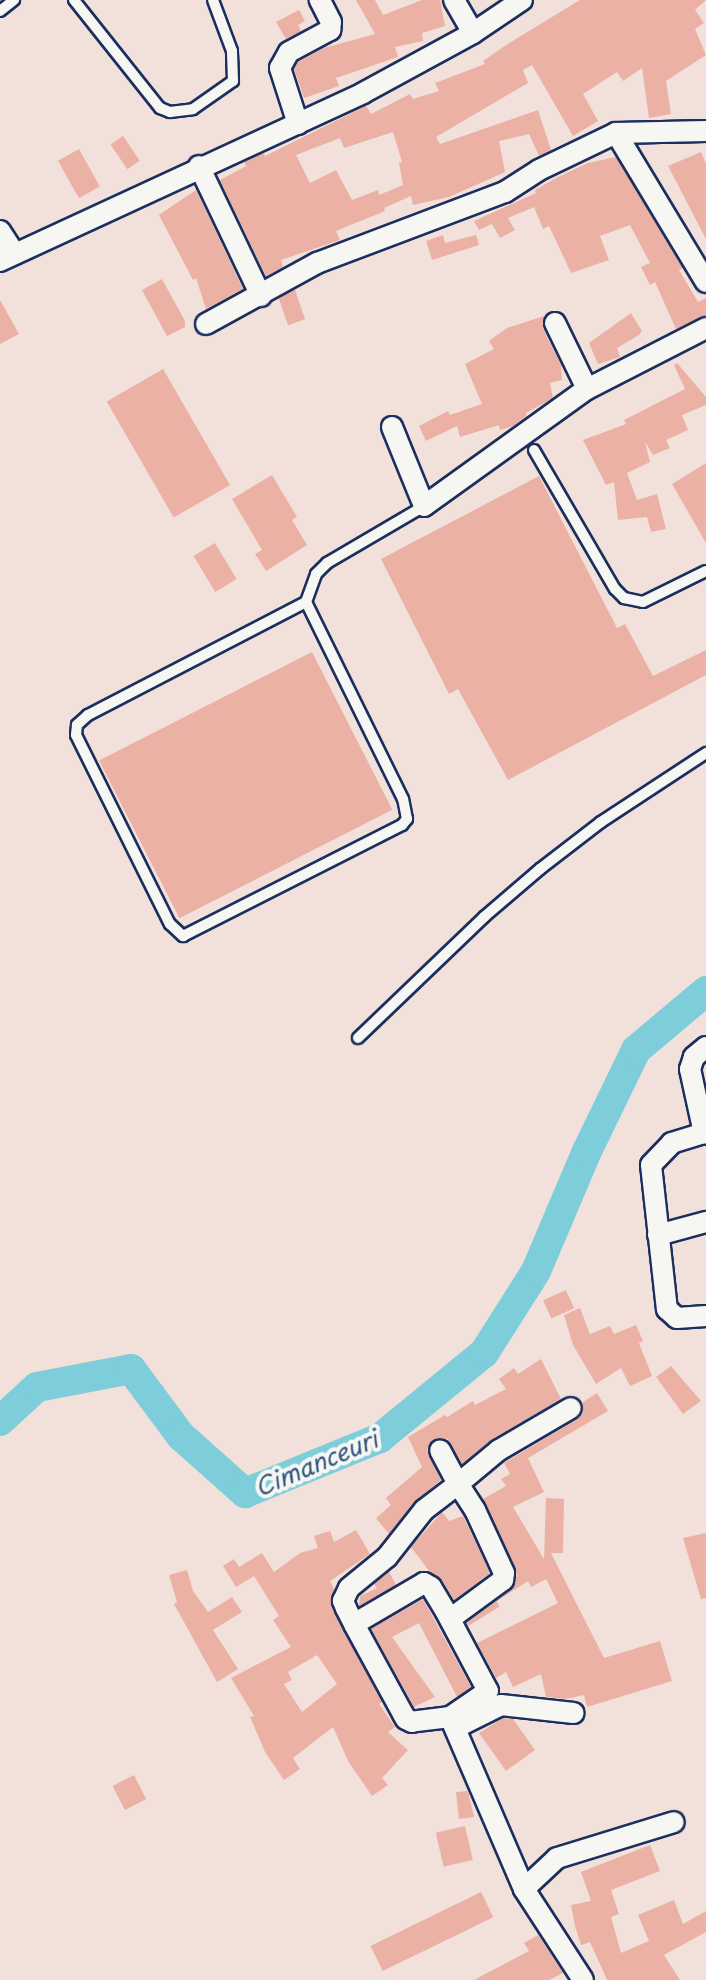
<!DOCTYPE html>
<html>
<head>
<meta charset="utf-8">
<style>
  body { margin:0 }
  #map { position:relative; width:706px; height:1980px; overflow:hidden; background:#f2e1db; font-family:"Playpen Sans",sans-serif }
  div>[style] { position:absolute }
  .river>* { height:30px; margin:-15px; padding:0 15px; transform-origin:15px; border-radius:15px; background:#7ecdda }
  .building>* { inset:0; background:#eab1a4; transform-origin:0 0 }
  .roads { filter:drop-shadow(2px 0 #1b2f5e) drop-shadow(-2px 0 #1b2f5e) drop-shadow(0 2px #1b2f5e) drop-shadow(0 -2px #1b2f5e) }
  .service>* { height:10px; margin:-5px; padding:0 5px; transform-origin:5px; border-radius:5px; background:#f6f6f2 }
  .minor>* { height:20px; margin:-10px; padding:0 10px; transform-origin:10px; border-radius:10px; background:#f6f6f2 }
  span { translate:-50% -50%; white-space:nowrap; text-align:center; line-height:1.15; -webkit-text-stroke:8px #f6f6f2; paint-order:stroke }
  .water-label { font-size:24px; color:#34567d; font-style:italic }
</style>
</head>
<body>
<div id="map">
  <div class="river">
    <i style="left:0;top:1421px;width:50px;rotate:-42.6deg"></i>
    <i style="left:37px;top:1387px;width:96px;rotate:-10.8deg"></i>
    <i style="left:131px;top:1369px;width:84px;rotate:53.3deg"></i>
    <i style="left:181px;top:1436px;width:86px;rotate:41.7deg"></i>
    <i style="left:245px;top:1493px;width:146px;rotate:-22.2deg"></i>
    <i style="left:380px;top:1438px;width:134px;rotate:-39.3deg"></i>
    <i style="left:484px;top:1353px;width:97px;rotate:-57.6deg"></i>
    <i style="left:536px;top:1271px;width:130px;rotate:-67deg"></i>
    <i style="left:587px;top:1151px;width:112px;rotate:-64.1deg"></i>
    <i style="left:636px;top:1050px;width:92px;rotate:-40.1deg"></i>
  </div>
  <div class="building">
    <i style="clip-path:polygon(356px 0,375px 0,383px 15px,422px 0,440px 0,445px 26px,422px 33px,423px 41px,395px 47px,398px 57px,336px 78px,339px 86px,304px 98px,294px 69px,298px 62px,324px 48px,375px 34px)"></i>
    <i style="clip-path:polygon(evenodd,580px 0,706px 0,695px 10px,704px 23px,695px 29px,706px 55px,666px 81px,671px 114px,649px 118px,642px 68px,623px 81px,617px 72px,583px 94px,598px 121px,573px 136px,532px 65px,523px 70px,528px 83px,436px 137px,440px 144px,538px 110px,551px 150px,539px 156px,529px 134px,499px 141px,505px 172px,449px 197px,413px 205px,411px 196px,384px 208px,385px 211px,336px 231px,340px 240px,281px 260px,283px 267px,266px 276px,220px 180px,246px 166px,244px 162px,263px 153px,265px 156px,366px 106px,371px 114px,410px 94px,413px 99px,439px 91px,435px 83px,485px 64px,483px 61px,506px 45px,580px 0,393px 132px,402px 162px,399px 163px,403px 185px,379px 195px,378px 190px,352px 200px,336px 170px,310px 183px,296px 155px,340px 138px,344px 148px,393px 132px)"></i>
    <i style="clip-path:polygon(299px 10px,305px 21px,298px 25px,301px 31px,286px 39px,276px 22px)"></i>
    <i style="left:123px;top:136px;width:30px;height:15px;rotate:56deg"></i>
    <i style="left:79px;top:149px;width:43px;height:24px;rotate:61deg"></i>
    <i style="clip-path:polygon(701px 152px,706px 164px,706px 239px,668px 166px)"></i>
    <i style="clip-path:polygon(616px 157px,683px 268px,679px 270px,698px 302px,706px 298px,706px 315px,676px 329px,655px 282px,650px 285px,641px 267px,650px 263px,630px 225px,600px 236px,609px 260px,571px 273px,549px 226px,543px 229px,534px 207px,508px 218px,515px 230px,500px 238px,492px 224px,479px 230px,474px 221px,536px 193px,535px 190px,556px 178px,588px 163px)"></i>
    <i style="clip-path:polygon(196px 190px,243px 289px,206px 309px,196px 278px,193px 280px,159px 215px)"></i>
    <i style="clip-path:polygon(443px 235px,445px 243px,476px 235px,479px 245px,432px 260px,426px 241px)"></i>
    <i style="clip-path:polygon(162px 279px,185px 321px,185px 327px,167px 336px,142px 290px)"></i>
    <i style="left:295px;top:290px;width:31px;height:18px;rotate:71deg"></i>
    <i style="clip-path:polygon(0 300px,19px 334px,0 344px)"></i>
    <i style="clip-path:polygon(631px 313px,642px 331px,639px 335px,617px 348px,620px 357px,598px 364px,589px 343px)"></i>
    <i style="clip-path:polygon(544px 316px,543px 329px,561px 365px,562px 380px,550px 383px,553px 398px,526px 413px,526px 416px,513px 426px,500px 430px,499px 425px,460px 437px,457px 426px,426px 441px,419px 426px,448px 411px,450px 415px,482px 404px,465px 364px,494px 349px,489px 341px,507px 328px)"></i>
    <i style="clip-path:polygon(677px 363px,706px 397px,706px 405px,682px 415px,688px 430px,666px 440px,670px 448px,653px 455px,645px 442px,650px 462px,627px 473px,637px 500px,657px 494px,666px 529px,651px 532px,647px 517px,618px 520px,614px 482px,606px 485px,583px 440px,626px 424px,624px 420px,685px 389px,674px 365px)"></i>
    <i style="left:163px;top:369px;width:134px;height:65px;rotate:60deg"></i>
    <i style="clip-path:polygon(706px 463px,706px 543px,672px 484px)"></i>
    <i style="clip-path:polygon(272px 475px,297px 517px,292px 520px,307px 545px,266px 571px,255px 554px,262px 550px,232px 499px)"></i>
    <i style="clip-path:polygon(539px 476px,617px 628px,625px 624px,653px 676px,706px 650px,706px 675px,508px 780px,458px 689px,449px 694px,381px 559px)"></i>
    <i style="left:215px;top:543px;width:42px;height:25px;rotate:59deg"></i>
    <i style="left:312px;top:652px;width:177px;height:239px;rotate:63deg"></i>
    <i style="left:566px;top:1290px;width:20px;height:25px;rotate:66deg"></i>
    <i style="clip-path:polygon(580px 1308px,590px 1334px,610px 1326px,614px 1334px,636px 1325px,643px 1341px,639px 1343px,652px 1376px,630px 1386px,621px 1368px,596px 1384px,573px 1345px,564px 1315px)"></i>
    <i style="clip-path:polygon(541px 1359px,561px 1399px,492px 1439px,462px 1464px,448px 1439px,433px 1439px,427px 1450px,441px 1480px,414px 1502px,389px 1534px,376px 1518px,391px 1505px,386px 1498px,422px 1467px,408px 1437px,445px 1415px,447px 1417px,473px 1401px,475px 1405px,506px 1389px,499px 1379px,514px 1368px,518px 1374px)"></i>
    <i style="clip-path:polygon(671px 1366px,701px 1401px,683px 1414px,656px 1377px)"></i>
    <i style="clip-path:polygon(597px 1393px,608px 1411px,528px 1458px,544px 1492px,513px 1507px,544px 1559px,546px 1498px,564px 1499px,563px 1553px,551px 1553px,604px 1658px,660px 1641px,672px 1681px,587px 1707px,584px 1695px,566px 1699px,546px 1697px,541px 1674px,513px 1687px,506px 1672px,496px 1678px,477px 1643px,558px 1603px,546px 1579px,531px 1587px,528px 1581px,497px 1601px,499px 1607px,468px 1626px,467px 1623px,511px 1590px,517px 1575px,483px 1499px,506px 1486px,501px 1479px,510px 1474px,504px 1463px,578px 1419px,583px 1414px,583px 1402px)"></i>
    <i style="clip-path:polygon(442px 1512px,449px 1521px,463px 1516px,490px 1573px,454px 1600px,442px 1580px,429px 1571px,411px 1547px)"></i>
    <i style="clip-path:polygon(evenodd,356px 1530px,370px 1554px,330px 1581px,334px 1589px,331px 1606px,382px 1702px,379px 1704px,395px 1727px,388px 1732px,408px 1750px,382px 1778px,388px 1785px,372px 1796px,348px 1761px,333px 1727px,293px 1758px,300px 1769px,284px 1780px,265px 1752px,250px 1717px,254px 1716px,231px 1678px,291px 1647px,273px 1620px,279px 1616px,254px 1576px,236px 1587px,223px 1566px,234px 1559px,239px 1567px,262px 1553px,274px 1572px,300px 1553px,318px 1548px,314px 1536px,330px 1531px,334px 1542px,356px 1530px,317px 1655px,337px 1684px,302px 1712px,284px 1684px,292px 1680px,288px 1672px,317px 1655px)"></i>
    <i style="clip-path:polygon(706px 1533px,706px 1598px,701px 1599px,683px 1538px)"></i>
    <i style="clip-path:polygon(187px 1570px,193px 1591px,208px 1612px,232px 1597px,242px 1612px,213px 1630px,238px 1669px,217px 1682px,174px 1604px,177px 1602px,169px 1575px)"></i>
    <i style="clip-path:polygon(389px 1572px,396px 1585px,359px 1606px,360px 1596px,377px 1588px,374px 1584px)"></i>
    <i style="clip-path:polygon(423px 1599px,471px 1687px,457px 1697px,419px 1623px,392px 1637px,435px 1697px,414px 1707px,371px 1629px)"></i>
    <i style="clip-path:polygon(503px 1718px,513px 1719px,535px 1750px,506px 1771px,479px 1733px)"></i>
    <i style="left:134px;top:1775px;width:27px;height:24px;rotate:63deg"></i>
    <i style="clip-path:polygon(468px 1791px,474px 1817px,459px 1819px,456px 1792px)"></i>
    <i style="left:465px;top:1826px;width:35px;height:30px;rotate:77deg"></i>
    <i style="clip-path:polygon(650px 1845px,660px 1871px,611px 1890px,619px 1914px,611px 1917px,621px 1953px,649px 1941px,638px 1915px,674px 1900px,683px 1924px,706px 1911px,706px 1932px,664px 1955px,680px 1980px,607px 1980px,590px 1942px,581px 1945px,575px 1926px,571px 1905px,591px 1901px,581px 1872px)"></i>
    <i style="left:481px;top:1892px;width:28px;height:123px;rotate:64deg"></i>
    <i style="clip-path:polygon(538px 1935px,563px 1973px,549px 1980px,474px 1980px,529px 1951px,524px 1943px)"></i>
  </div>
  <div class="roads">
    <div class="service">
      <i style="left:74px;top:0;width:138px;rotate:51.5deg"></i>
      <i style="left:160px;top:108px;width:11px;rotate:22deg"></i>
      <i style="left:170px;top:112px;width:23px;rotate:-7deg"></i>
      <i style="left:193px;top:109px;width:49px;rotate:-35deg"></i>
      <i style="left:233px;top:81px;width:30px;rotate:-92deg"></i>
      <i style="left:232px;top:51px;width:54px;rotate:-110.4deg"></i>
      <i style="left:0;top:11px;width:18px;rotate:-38deg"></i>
      <i style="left:534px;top:450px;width:161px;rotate:59.8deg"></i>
      <i style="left:615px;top:589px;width:13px;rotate:45deg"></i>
      <i style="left:624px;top:598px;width:19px;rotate:12deg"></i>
      <i style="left:643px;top:602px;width:70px;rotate:-26.2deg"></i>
      <i style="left:306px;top:602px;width:246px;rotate:152.6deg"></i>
      <i style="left:88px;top:715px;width:15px;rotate:138deg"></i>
      <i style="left:77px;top:725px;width:10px;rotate:96deg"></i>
      <i style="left:76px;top:735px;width:211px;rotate:63.6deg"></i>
      <i style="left:170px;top:924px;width:18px;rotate:43deg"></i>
      <i style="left:183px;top:936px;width:246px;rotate:-26.9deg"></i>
      <i style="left:402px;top:825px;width:8px;rotate:-50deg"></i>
      <i style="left:407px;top:819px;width:20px;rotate:-101deg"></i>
      <i style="left:403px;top:799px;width:220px;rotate:-116.2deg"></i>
      <i style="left:306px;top:602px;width:30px;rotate:-70deg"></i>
      <i style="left:316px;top:574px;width:16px;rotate:-45deg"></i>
      <i style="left:327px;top:563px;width:113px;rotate:-30.4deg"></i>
      <i style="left:358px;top:1038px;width:175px;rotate:-43.8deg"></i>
      <i style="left:484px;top:917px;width:74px;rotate:-40.6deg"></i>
      <i style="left:540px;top:869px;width:77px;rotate:-37.6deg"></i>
      <i style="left:601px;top:822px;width:126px;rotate:-33.3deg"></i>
    </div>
    <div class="minor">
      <i style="left:454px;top:0;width:38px;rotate:60deg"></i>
      <i style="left:298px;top:124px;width:59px;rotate:-107.8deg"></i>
      <i style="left:280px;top:68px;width:18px;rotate:-61deg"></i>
      <i style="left:289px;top:52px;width:47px;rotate:-28.2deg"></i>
      <i style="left:330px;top:30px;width:8px;rotate:-83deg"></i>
      <i style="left:331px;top:22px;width:25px;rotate:-117deg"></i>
      <i style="left:616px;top:133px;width:174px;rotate:58.9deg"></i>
      <i style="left:199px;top:166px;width:144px;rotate:64.5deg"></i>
      <i style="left:0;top:231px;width:27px;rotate:57deg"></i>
      <i style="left:0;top:261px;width:400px;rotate:-24.8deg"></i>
      <i style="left:363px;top:93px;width:125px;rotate:-28.6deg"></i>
      <i style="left:473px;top:33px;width:59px;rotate:-34deg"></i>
      <i style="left:555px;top:323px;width:73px;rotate:64.1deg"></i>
      <i style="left:206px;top:324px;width:127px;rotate:-28.8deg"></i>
      <i style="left:317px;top:263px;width:201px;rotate:-20.7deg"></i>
      <i style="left:505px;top:192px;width:40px;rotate:-32.9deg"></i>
      <i style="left:539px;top:170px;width:85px;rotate:-25.7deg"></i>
      <i style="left:616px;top:133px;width:90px;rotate:-1.3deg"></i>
      <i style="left:392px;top:427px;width:85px;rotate:67.9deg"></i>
      <i style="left:424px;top:506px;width:201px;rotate:-35.7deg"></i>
      <i style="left:587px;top:389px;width:134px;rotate:-27.1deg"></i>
      <i style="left:706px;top:1047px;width:16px;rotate:140deg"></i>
      <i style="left:694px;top:1057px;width:13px;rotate:108deg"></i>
      <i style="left:690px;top:1069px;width:66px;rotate:77.7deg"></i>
      <i style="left:704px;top:1133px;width:34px;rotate:163deg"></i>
      <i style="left:672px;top:1143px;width:30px;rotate:134deg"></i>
      <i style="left:651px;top:1165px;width:145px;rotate:83.7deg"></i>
      <i style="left:667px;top:1309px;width:13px;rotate:42deg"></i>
      <i style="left:677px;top:1318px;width:29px;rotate:-4deg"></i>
      <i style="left:658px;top:1235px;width:50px;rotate:-15.2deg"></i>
      <i style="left:450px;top:1619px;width:66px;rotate:-36.3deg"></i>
      <i style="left:503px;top:1580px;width:7px;rotate:-82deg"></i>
      <i style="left:504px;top:1573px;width:69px;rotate:-114.7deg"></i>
      <i style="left:475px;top:1510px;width:31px;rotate:-123deg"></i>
      <i style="left:458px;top:1484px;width:53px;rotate:-39.7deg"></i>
      <i style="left:499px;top:1450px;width:83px;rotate:-30.3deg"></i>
      <i style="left:354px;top:1624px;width:81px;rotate:-30.4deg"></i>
      <i style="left:424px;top:1583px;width:8px;rotate:30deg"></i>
      <i style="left:431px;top:1587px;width:29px;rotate:59deg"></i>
      <i style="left:446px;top:1612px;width:89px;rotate:62deg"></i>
      <i style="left:488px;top:1691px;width:46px;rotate:145.6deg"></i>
      <i style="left:450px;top:1717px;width:38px;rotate:173deg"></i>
      <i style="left:412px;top:1722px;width:7px;rotate:-153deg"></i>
      <i style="left:406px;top:1719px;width:6px;rotate:-121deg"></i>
      <i style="left:403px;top:1714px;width:102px;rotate:-118.6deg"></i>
      <i style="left:354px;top:1624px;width:18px;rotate:-117deg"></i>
      <i style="left:346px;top:1608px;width:8px;rotate:-113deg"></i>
      <i style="left:343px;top:1601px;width:14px;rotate:-65deg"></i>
      <i style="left:349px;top:1588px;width:49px;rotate:-39.2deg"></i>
      <i style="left:387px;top:1557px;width:60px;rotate:-51.8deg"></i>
      <i style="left:424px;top:1510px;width:43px;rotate:-37.4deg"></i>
      <i style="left:458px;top:1484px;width:38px;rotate:-118deg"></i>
      <i style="left:450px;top:1717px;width:187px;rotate:66.7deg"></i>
      <i style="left:524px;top:1889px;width:108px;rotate:57deg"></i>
      <i style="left:463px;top:1724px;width:42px;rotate:-26.6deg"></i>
      <i style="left:501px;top:1705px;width:73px;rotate:6.3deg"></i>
      <i style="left:524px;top:1889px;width:45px;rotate:-43.2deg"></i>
      <i style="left:557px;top:1858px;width:122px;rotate:-17.1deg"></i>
    </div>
  </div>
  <div class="water-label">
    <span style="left:316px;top:1463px;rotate:-23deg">Cimanceuri</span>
  </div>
</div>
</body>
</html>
